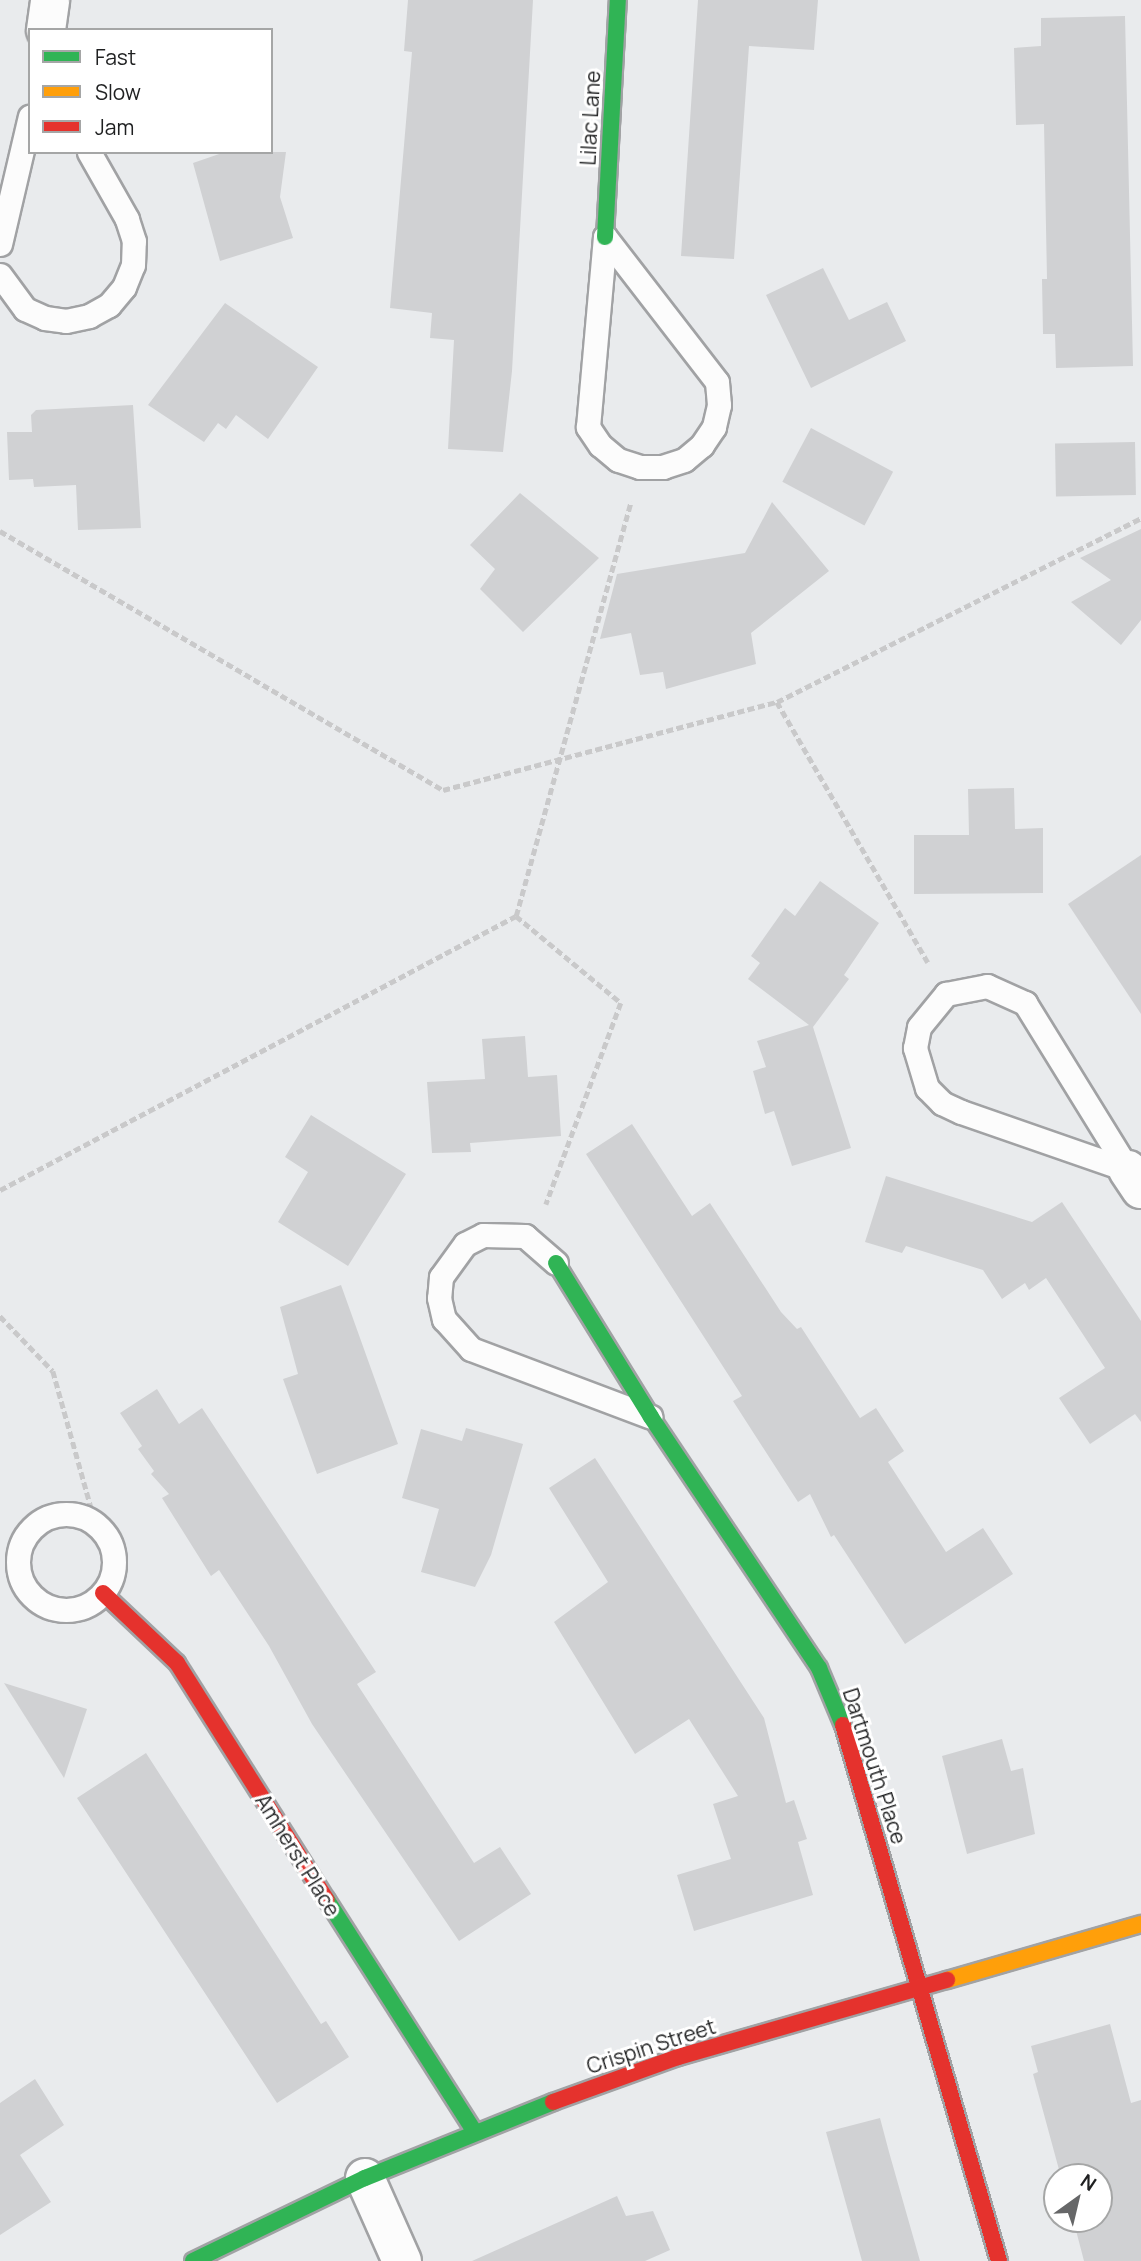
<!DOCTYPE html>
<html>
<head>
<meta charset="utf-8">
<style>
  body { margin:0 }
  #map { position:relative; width:1141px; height:2261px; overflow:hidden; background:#e9ebed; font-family:Manrope,sans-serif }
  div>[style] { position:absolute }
  .building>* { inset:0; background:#d0d1d3; transform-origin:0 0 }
  .path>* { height:4.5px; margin-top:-2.25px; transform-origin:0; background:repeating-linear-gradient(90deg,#c9c9ca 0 7px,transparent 0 10.5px) }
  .roads { filter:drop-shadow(2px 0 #a1a2a4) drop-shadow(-2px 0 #a1a2a4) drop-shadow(0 2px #a1a2a4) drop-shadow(0 -2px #a1a2a4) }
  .lane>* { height:23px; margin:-11.5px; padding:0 11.5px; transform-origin:11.5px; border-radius:11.5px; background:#fcfcfc }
  .lane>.ring { margin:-11.5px; padding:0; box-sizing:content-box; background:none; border:23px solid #fcfcfc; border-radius:50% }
  .street>* { height:38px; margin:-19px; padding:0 19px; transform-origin:19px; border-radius:19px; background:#fcfcfc }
  .fast>* { height:16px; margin:-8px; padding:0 8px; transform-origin:8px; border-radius:8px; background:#30b455 }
  .slow>* { height:16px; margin:-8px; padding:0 8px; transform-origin:8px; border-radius:8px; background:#ff9f0a }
  .jam>* { height:16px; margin:-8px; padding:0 8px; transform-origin:8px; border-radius:8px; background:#e5322d }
  span { translate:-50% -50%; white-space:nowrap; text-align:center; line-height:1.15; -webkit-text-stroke:6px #fff; paint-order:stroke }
  .street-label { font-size:21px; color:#1f2021 }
  .legend { position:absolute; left:28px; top:28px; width:245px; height:126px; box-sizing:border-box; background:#fff; border:2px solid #a5a6a6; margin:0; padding:9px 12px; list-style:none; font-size:21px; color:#1f2021 }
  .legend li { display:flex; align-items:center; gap:14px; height:35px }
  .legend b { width:35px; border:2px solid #a5a6a6 }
  .north { position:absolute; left:1043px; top:2163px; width:70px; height:70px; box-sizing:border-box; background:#fff; border:2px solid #a5a6a6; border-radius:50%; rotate:34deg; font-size:19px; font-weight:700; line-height:28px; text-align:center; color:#1f2021 }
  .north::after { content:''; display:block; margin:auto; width:24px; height:32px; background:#666768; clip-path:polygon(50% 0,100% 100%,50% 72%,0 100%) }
</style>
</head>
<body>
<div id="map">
  <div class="building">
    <i style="clip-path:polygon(408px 0,533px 0,512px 371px,503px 452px,448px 449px,454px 340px,430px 338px,432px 313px,390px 308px,412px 52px,404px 51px)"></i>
    <i style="clip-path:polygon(698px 0,818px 0,814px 50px,749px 46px,734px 259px,681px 256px)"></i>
    <i style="clip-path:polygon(1125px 16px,1133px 366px,1056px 368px,1055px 334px,1043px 334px,1042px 279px,1047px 279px,1044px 124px,1016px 125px,1014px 48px,1041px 46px,1041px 18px)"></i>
    <i style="clip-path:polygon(225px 152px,286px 152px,280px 197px,293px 238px,220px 261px,193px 163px)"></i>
    <i style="clip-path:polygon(823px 268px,849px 320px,887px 302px,906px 341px,811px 388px,766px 295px)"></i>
    <i style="clip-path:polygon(225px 303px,318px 367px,268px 439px,236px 415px,226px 429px,218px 423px,204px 442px,148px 405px)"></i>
    <i style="clip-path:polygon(133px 405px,141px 528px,78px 530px,76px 485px,34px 487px,33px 479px,9px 480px,7px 432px,32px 432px,31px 415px,36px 410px)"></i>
    <i style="left:811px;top:428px;width:93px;height:61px;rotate:28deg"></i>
    <i style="left:1135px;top:442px;width:53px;height:80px;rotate:89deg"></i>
    <i style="clip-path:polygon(520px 493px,599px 558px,523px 632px,480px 589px,495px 569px,470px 545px)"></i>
    <i style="clip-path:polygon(772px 502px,829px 571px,751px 633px,756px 664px,666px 689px,663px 672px,640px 675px,631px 633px,600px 639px,617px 574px,745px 553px)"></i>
    <i style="clip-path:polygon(1141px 529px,1141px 620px,1121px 645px,1071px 602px,1111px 580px,1080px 558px)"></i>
    <i style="clip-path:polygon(1014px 788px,1015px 829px,1043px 828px,1043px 893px,914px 894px,914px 835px,969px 835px,968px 789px)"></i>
    <i style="clip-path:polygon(1141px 855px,1141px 1014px,1068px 904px)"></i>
    <i style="clip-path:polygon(820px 881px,879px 923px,844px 975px,849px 979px,813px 1027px,851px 1148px,792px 1166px,774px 1111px,765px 1114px,753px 1071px,766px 1067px,757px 1041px,809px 1025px,748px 979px,760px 963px,751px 956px,785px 908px,795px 916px)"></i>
    <i style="clip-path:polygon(525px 1036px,528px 1077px,557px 1075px,561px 1136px,470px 1143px,471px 1152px,432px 1153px,427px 1082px,485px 1079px,482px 1039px)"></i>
    <i style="clip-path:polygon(311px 1115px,406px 1174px,348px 1266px,278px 1222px,308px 1172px,285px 1157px)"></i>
    <i style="clip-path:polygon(632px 1124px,692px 1216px,710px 1203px,781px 1312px,797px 1329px,801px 1327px,860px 1418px,876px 1408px,904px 1451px,888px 1462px,946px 1552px,983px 1528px,1013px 1574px,905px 1644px,834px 1535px,831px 1537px,810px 1494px,798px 1502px,733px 1401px,742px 1396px,586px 1154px)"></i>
    <i style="clip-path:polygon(886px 1176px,1032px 1222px,1062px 1202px,1141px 1321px,1141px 1422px,1135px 1414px,1090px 1444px,1059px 1398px,1105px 1368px,1046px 1278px,1029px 1290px,1025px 1283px,1002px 1299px,983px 1270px,906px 1246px,902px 1253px,865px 1242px)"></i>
    <i style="clip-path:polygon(341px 1285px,398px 1444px,317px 1474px,283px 1379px,298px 1374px,280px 1307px)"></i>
    <i style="clip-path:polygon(157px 1389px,179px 1424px,202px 1408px,376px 1672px,357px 1684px,474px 1863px,500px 1847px,531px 1894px,459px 1941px,312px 1724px,269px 1646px,219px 1570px,211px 1576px,162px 1498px,169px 1494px,151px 1474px,154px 1471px,138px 1449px,142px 1446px,120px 1413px)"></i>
    <i style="clip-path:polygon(466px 1428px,523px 1444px,491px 1555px,475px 1587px,421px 1572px,439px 1509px,402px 1498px,421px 1429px,462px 1441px)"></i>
    <i style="clip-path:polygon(595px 1458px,764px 1718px,786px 1803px,794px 1800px,807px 1839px,798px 1842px,813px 1895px,694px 1931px,677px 1875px,731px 1859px,713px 1804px,738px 1796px,689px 1719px,635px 1754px,554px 1622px,608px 1582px,549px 1488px)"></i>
    <i style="clip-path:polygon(4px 1683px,87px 1709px,64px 1778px)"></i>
    <i style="clip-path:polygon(1002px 1739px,1011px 1771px,1023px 1768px,1035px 1834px,967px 1854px,942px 1756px)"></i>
    <i style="clip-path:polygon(146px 1753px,321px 2024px,326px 2021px,349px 2057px,277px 2103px,77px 1798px)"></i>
    <i style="clip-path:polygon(1110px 2024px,1131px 2103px,1141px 2100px,1141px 2261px,1084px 2261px,1073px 2219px,1099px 2219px,1099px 2177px,1061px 2177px,1033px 2074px,1038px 2072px,1031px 2046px)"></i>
    <i style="clip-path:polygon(35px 2079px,64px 2125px,20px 2155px,51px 2202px,0 2235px,0 2103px)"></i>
    <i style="clip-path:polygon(880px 2118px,889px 2152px,920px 2261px,862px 2261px,826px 2132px)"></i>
    <i style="clip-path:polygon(617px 2196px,626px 2216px,653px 2211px,670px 2250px,645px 2261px,472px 2261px)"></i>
  </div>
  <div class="path">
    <i style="left:0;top:531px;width:513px;rotate:30.31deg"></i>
    <i style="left:443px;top:790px;width:345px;rotate:-14.8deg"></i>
    <i style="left:777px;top:702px;width:408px;rotate:-26.8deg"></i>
    <i style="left:777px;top:702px;width:301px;rotate:59.9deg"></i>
    <i style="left:516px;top:916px;width:136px;rotate:39.6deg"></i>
    <i style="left:621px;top:1003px;width:215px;rotate:110.4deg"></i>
    <i style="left:0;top:1190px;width:584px;rotate:-27.97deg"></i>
    <i style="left:516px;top:916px;width:430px;rotate:-74.5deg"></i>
    <i style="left:0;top:1316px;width:76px;rotate:46.1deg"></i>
    <i style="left:53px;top:1371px;width:160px;rotate:74.4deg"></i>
  </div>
  <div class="roads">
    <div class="lane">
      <i style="left:605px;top:237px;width:183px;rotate:52.3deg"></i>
      <i style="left:717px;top:382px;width:23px;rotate:85deg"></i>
      <i style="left:719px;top:405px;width:23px;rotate:103deg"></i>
      <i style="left:714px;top:427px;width:22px;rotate:124deg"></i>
      <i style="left:702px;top:445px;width:23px;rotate:140deg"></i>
      <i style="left:684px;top:460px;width:22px;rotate:162deg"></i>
      <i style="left:663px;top:467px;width:23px;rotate:180deg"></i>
      <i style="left:640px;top:467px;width:23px;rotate:-162deg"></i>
      <i style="left:618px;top:460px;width:23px;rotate:-140deg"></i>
      <i style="left:600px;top:445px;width:22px;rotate:-124deg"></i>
      <i style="left:588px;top:427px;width:191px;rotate:-84.9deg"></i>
      <i style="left:0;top:244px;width:131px;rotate:-76.8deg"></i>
      <i style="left:0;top:275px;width:42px;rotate:53.7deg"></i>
      <i style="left:25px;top:309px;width:22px;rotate:24deg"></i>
      <i style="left:45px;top:318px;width:21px;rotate:8deg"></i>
      <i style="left:66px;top:321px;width:24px;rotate:-12deg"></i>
      <i style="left:89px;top:316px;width:23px;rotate:-29deg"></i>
      <i style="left:109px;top:305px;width:23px;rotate:-50deg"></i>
      <i style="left:124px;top:287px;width:24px;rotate:-68deg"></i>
      <i style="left:133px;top:265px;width:24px;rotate:-88deg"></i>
      <i style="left:134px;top:241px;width:23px;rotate:-108deg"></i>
      <i style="left:127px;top:219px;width:77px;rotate:-119.6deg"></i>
      <i style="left:987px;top:986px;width:42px;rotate:24.1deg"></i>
      <i style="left:1025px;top:1003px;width:196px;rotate:58.3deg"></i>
      <i style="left:1128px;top:1170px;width:177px;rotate:-160.8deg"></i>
      <i style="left:961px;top:1112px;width:21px;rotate:-155deg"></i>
      <i style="left:942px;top:1103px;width:21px;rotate:-135deg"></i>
      <i style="left:927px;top:1088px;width:42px;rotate:-106.7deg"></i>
      <i style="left:915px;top:1048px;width:21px;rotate:-79deg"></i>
      <i style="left:919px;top:1027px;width:43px;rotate:-50.7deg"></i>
      <i style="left:946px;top:994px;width:42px;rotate:-11deg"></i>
      <i style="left:556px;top:1263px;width:41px;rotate:-138.9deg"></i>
      <i style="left:525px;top:1236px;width:42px;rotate:-178.6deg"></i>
      <i style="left:483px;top:1235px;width:20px;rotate:153deg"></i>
      <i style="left:465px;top:1244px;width:41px;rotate:126deg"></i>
      <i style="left:441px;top:1277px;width:21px;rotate:95deg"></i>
      <i style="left:439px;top:1298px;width:22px;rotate:77deg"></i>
      <i style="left:444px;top:1319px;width:40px;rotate:48deg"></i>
      <i style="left:471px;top:1349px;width:192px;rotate:20.7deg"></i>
      <i class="ring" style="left:18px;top:1514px;width:73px;height:73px"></i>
    </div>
    <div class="street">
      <i style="left:46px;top:30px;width:30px;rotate:-82deg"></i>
      <i style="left:1128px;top:1170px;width:23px;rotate:56deg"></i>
      <i style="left:365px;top:2178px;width:91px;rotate:66deg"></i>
    </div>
    <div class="fast">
      <i style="left:605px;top:237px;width:237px;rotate:-86.9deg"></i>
      <i style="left:556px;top:1263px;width:181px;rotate:58.3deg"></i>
      <i style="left:651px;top:1417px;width:302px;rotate:56.2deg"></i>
      <i style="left:819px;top:1668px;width:62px;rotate:67.2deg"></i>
      <i style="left:327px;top:1900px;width:275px;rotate:57.5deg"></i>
      <i style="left:193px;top:2261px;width:191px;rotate:-25.8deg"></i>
      <i style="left:365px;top:2178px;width:203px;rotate:-22deg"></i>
    </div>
    <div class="slow">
      <i style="left:947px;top:1980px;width:202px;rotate:-16.1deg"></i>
    </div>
    <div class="jam">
      <i style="left:103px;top:1593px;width:102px;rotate:43.4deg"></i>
      <i style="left:177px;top:1663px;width:280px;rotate:57.7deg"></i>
      <i style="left:843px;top:1725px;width:558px;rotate:73.77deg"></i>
      <i style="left:553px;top:2102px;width:133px;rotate:-19.8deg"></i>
      <i style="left:678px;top:2057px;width:280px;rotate:-16deg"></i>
    </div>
  </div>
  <div class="street-label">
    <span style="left:590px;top:118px;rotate:-87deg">Lilac Lane</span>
    <span style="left:875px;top:1766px;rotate:72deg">Dartmouth Place</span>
    <span style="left:298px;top:1855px;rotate:58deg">Amherst Place</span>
    <span style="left:651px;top:2046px;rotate:-18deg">Crispin Street</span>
  </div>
  <ul class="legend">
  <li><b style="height:9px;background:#30b455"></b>Fast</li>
  <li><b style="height:9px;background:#ff9f0a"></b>Slow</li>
  <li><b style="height:9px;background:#e5322d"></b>Jam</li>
  </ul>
  <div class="north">N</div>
</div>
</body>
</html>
